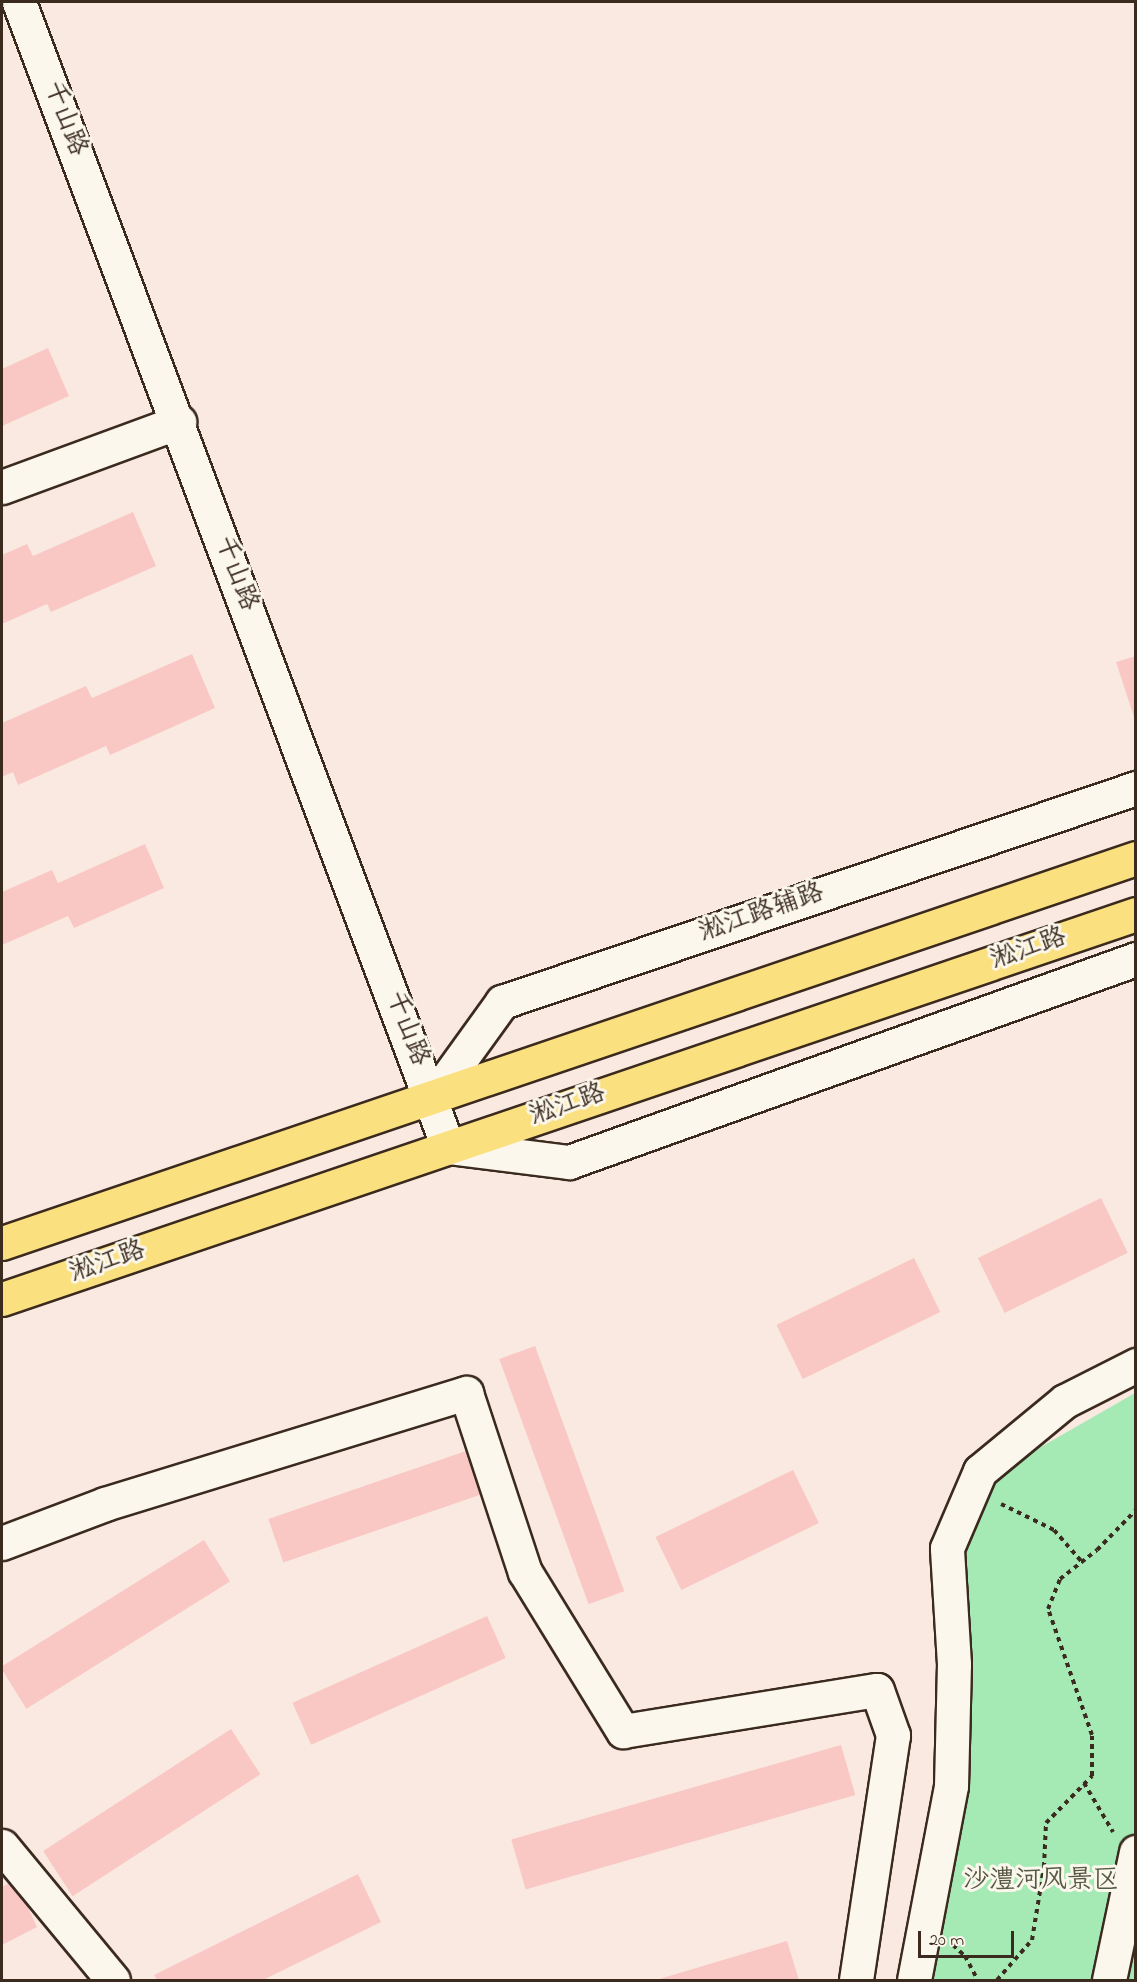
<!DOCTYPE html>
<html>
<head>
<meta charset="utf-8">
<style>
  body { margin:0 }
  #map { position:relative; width:1137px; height:1982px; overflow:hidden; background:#fae9e0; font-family:"Indie Flower","LXGW WenKai TC",sans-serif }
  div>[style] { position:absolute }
  .green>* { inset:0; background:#a5e9b4 }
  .building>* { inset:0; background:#f9c8c5; transform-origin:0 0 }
  .path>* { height:4px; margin-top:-2px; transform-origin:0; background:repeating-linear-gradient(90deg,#3b2a1e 0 4.5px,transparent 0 9px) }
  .roads { filter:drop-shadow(2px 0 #3b2a1e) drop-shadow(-2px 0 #3b2a1e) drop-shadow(0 2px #3b2a1e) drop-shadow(0 -2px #3b2a1e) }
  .minor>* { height:33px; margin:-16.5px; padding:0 16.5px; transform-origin:16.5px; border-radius:16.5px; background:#fbf7ec }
  .tertiary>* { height:33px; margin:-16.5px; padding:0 16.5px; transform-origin:16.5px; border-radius:16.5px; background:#fbf7ec }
  .primary>* { height:33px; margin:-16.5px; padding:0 16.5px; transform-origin:16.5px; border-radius:16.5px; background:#fbe080 }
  span { translate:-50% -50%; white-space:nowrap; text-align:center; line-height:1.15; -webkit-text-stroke:6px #fbf7ec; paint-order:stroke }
  .street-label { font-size:26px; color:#3b2a1e }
  .park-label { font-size:26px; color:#565a44 }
  .frame { position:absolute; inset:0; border:3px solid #3b2a1e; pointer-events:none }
  .scale { position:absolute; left:918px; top:1931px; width:96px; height:27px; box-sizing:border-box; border:3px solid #3b2a1e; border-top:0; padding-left:8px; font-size:18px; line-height:21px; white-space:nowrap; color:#3b2a1e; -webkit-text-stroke:4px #fbf7ec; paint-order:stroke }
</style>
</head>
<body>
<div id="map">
  <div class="green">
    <i style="clip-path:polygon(1135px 1393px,1135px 1980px,924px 1980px,960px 1551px,982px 1499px,1004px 1468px)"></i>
  </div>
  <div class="building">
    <i style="clip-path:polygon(48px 348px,69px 396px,2px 426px,2px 369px)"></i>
    <i style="clip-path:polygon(133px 512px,156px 566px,51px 612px,47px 604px,2px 624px,2px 555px,27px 544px,33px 556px)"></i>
    <i style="clip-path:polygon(192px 654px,215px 708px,110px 755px,106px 746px,18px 785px,13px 772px,2px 777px,2px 723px,86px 686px,92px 698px)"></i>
    <i style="clip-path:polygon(1136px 656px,1136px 720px,1135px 720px,1116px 662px)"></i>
    <i style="clip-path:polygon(145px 844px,164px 888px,74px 928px,68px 916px,2px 945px,2px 892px,52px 870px,58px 883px)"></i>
    <i style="left:1101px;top:1198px;width:61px;height:137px;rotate:64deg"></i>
    <i style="left:914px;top:1258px;width:60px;height:153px;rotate:64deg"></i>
    <i style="left:535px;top:1346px;width:261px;height:38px;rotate:70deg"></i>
    <i style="left:466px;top:1451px;width:46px;height:209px;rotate:71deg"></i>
    <i style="left:793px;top:1470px;width:59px;height:153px;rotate:64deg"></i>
    <i style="left:204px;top:1540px;width:49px;height:240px;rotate:58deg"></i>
    <i style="left:487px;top:1616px;width:46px;height:213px;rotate:66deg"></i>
    <i style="left:231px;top:1729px;width:54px;height:224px;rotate:57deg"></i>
    <i style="left:841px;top:1745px;width:52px;height:343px;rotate:74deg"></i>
    <i style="clip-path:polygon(358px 1874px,381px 1922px,263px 1980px,157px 1980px,154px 1975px)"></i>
    <i style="clip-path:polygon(15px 1880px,37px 1927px,2px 1945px,2px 1887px)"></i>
    <i style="clip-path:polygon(787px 1941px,799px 1980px,656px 1980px)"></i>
  </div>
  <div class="path">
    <i style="left:1001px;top:1504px;width:59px;rotate:26.1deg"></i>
    <i style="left:1054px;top:1530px;width:43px;rotate:48.8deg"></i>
    <i style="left:1084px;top:1783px;width:57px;rotate:59.4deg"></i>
    <i style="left:953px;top:1945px;width:16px;rotate:43deg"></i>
    <i style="left:965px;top:1956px;width:27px;rotate:62deg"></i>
    <i style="left:997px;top:1980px;width:53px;rotate:-48.8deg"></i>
    <i style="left:1032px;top:1940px;width:74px;rotate:-80.7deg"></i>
    <i style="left:1044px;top:1867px;width:44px;rotate:-87.4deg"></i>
    <i style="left:1046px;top:1823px;width:66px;rotate:-45.6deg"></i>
    <i style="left:1092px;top:1776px;width:41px;rotate:-90deg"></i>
    <i style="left:1092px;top:1735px;width:133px;rotate:-109.2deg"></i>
    <i style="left:1048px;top:1609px;width:32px;rotate:-68deg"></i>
    <i style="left:1060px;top:1579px;width:47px;rotate:-38.1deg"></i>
    <i style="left:1097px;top:1550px;width:56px;rotate:-45.7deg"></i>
  </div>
  <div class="roads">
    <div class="minor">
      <i style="left:2px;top:487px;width:189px;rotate:-20.2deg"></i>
      <i style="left:432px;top:1099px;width:120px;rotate:-54.2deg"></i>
      <i style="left:502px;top:1002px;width:669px;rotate:-18.65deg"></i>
      <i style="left:448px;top:1147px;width:122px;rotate:7.1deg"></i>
      <i style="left:569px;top:1162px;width:602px;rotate:-19.7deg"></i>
      <i style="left:2px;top:1543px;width:110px;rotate:-20.7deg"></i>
      <i style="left:105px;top:1504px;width:378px;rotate:-17.1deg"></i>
      <i style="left:466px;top:1393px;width:188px;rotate:71.8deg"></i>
      <i style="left:525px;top:1572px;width:187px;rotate:58.4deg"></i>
      <i style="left:623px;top:1731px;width:257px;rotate:-9.2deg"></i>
      <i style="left:877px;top:1690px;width:48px;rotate:70.4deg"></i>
      <i style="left:893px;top:1735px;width:248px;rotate:98.6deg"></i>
      <i style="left:2px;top:1846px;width:174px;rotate:50.4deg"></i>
      <i style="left:914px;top:1980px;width:197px;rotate:-79.2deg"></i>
      <i style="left:951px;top:1786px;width:122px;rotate:-88.6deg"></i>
      <i style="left:954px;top:1664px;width:116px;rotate:-93.5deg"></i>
      <i style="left:947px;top:1548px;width:84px;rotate:-66.8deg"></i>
      <i style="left:980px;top:1471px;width:110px;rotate:-39.5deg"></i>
      <i style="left:1065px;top:1401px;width:80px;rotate:-26.9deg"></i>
      <i style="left:1109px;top:1980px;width:131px;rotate:-78.1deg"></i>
    </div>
    <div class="tertiary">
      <i style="left:19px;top:2px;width:1223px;rotate:69.46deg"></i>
    </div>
    <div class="primary">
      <i style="left:2px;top:1243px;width:1198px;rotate:-18.75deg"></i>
      <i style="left:2px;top:1299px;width:1198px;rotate:-18.75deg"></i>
    </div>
  </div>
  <div class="street-label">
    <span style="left:64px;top:119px;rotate:69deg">千山路</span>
    <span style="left:235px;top:574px;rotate:69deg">千山路</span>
    <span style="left:762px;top:914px;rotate:-19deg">淞江路辅路</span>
    <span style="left:1029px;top:950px;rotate:-19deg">淞江路</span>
    <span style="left:406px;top:1029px;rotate:69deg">千山路</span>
    <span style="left:568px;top:1106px;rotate:-19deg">淞江路</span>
    <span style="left:108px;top:1263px;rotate:-19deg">淞江路</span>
  </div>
  <div class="park-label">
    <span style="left:1041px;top:1882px">沙澧河风景区</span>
  </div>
  <div class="frame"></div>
  <div class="scale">20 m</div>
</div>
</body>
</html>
